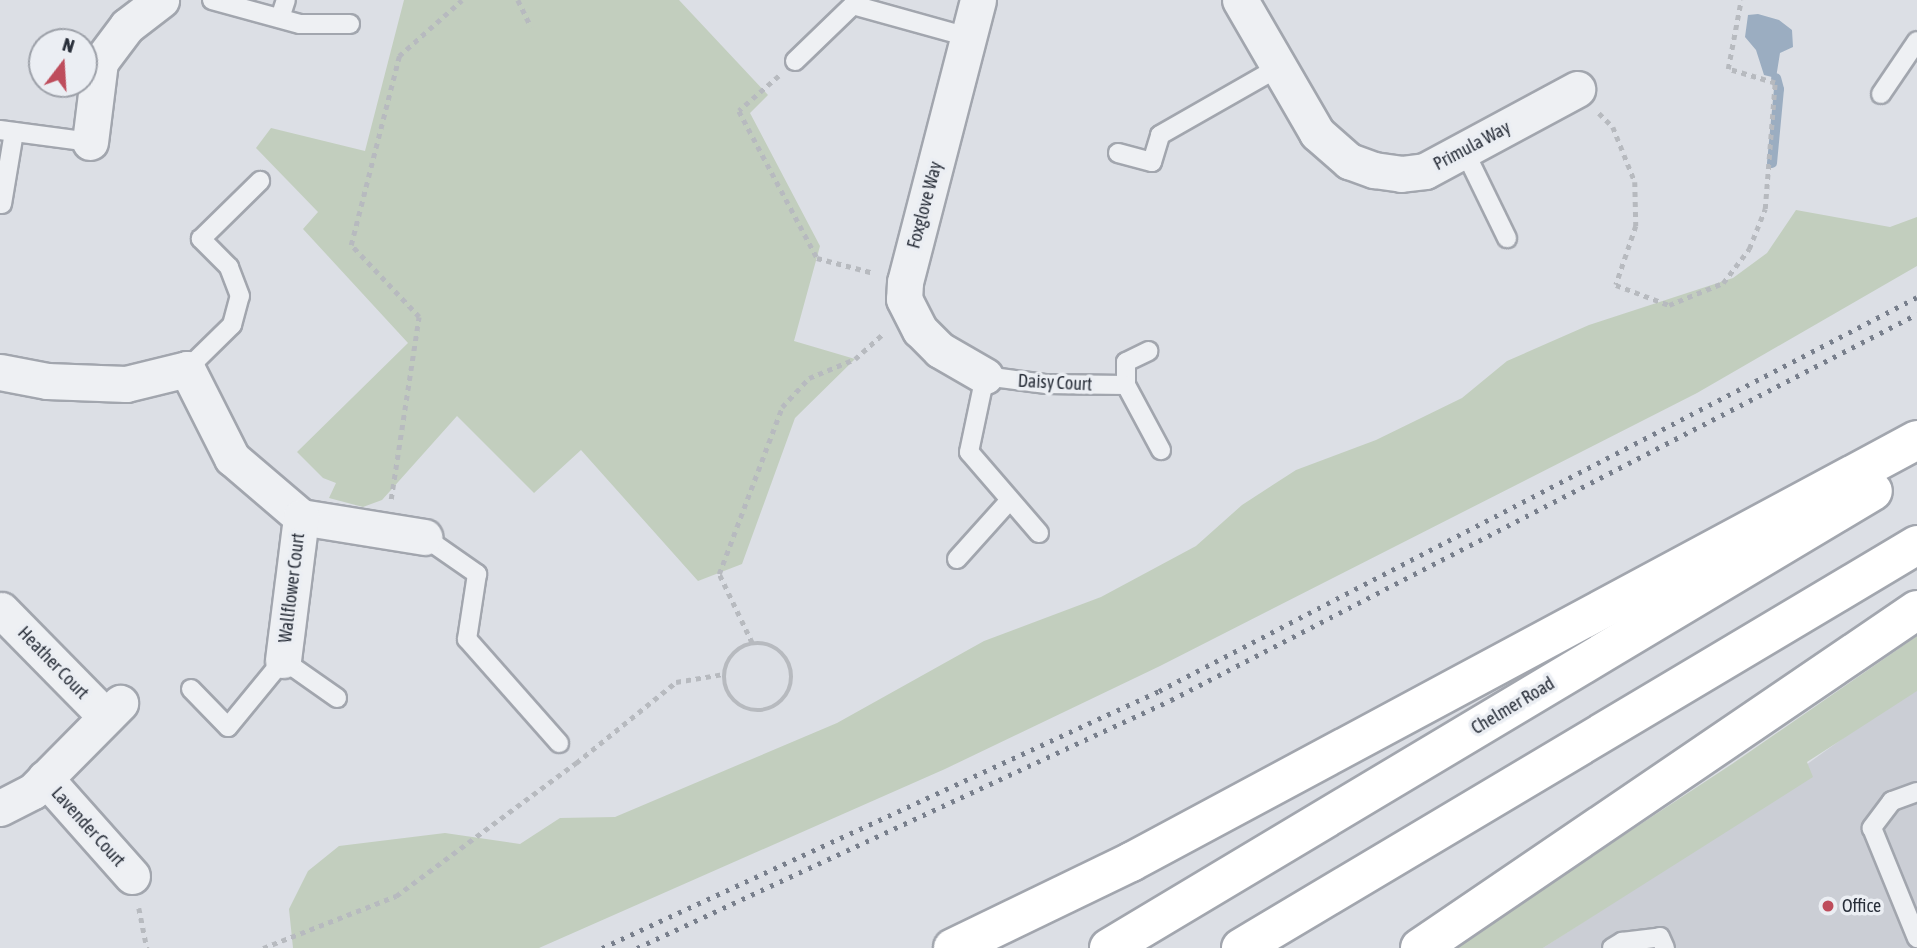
<!DOCTYPE html>
<html>
<head>
<meta charset="utf-8">
<style>
  body { margin:0 }
  #map { position:relative; width:1917px; height:948px; overflow:hidden; background:#dcdfe5; font-family:"Asap Condensed",sans-serif }
  div>[style] { position:absolute }
  .built>* { inset:0; background:#cbced5 }
  .green>* { inset:0; background:#c2cebe }
  .water>* { inset:0; background:#9badc1 }
  .stream>* { height:10px; margin:-5px; padding:0 5px; transform-origin:5px; border-radius:5px; background:#9badc1 }
  .path>* { height:4.5px; margin-top:-2.25px; transform-origin:0; background:repeating-linear-gradient(90deg,#b7babf 0 5px,transparent 0 10px) }
  .path>.ring { margin:-2.25px; padding:0; box-sizing:content-box; background:none; border:4.5px solid #b7babf; border-radius:50% }
  .roads { filter:drop-shadow(2px 0 #a2a6ae) drop-shadow(-2px 0 #a2a6ae) drop-shadow(0 2px #a2a6ae) drop-shadow(0 -2px #a2a6ae) }
  .lane>* { height:18px; margin:-9px; padding:0 9px; transform-origin:9px; border-radius:9px; background:#eef0f3 }
  .street>* { height:35px; margin:-17.5px; padding:0 17.5px; transform-origin:17.5px; border-radius:17.5px; background:#eef0f3 }
  .primary>* { height:38px; margin:-19px; padding:0 19px; transform-origin:19px; border-radius:19px; background:#fff }
  .rail>* { height:5px; margin-top:-2.5px; transform-origin:0; background:repeating-linear-gradient(90deg,#787f8c 0 3.5px,transparent 0 10.5px) }
  .dots>* { width:19px; height:19px; translate:-50% -50%; box-sizing:border-box; border:4px solid #ebeef3; border-radius:50% }
  span { translate:-50% -50%; white-space:nowrap; text-align:center; line-height:1.15; -webkit-text-stroke:7px #ebeef3; paint-order:stroke }
  .street-label { font-size:18px; color:#282e39 }
  .poi-label { font-size:18px; color:#282e39 }
  .left { translate:0 -50%; text-align:left }
  .north { position:absolute; left:28px; top:28px; width:70px; height:70px; box-sizing:border-box; background:#ebeef3; border:2px solid #9da1a9; border-radius:50%; rotate:17deg; font-size:19px; font-weight:700; line-height:28px; text-align:center; color:#282e39 }
  .north::after { content:''; display:block; margin:auto; width:24px; height:32px; background:#be4d5c; clip-path:polygon(50% 0,100% 100%,50% 72%,0 100%) }
</style>
</head>
<body>
<div id="map">
  <div class="built">
    <i style="clip-path:polygon(1917px 685px,1917px 948px,1543px 948px,1631px 891px)"></i>
  </div>
  <div class="green">
    <i style="clip-path:polygon(404px 0,679px 0,768px 95px,750px 113px,820px 246px,794px 341px,855px 359px,795px 418px,742px 564px,698px 581px,581px 450px,534px 493px,457px 416px,382px 500px,363px 507px,329px 498px,336px 483px,323px 478px,297px 452px,408px 343px,303px 229px,318px 212px,256px 148px,271px 128px,365px 151px)"></i>
    <i style="clip-path:polygon(1796px 210px,1890px 227px,1917px 217px,1917px 266px,1697px 393px,1160px 666px,945px 769px,539px 948px,293px 948px,289px 909px,308px 871px,339px 846px,445px 833px,520px 844px,560px 818px,615px 817px,837px 723px,984px 641px,1101px 597px,1196px 546px,1242px 505px,1296px 470px,1376px 440px,1462px 398px,1507px 361px,1589px 325px,1733px 278px,1767px 253px)"></i>
    <i style="clip-path:polygon(1917px 636px,1917px 691px,1807px 762px,1813px 777px,1543px 948px,1452px 948px,1732px 764px)"></i>
  </div>
  <div class="water">
    <i style="clip-path:polygon(1758px 14px,1779px 20px,1792px 30px,1793px 47px,1780px 53px,1776px 78px,1764px 75px,1756px 50px,1745px 37px,1748px 15px)"></i>
  </div>
  <div class="stream">
    <i style="left:1772px;top:163px;width:74px;rotate:-84.6deg"></i>
    <i style="left:1779px;top:89px;width:11px;rotate:-105deg"></i>
  </div>
  <div class="path">
    <i style="left:518px;top:0;width:30px;rotate:64deg"></i>
    <i style="left:779px;top:76px;width:53px;rotate:138.8deg"></i>
    <i style="left:739px;top:111px;width:166px;rotate:62deg"></i>
    <i style="left:817px;top:258px;width:59px;rotate:14.7deg"></i>
    <i style="left:1599px;top:113px;width:20px;rotate:45deg"></i>
    <i style="left:1613px;top:127px;width:59px;rotate:68.2deg"></i>
    <i style="left:1635px;top:182px;width:44px;rotate:88.7deg"></i>
    <i style="left:1636px;top:226px;width:62px;rotate:108.7deg"></i>
    <i style="left:1616px;top:285px;width:57px;rotate:20.7deg"></i>
    <i style="left:1669px;top:305px;width:58px;rotate:-22.2deg"></i>
    <i style="left:1723px;top:283px;width:43px;rotate:-52.6deg"></i>
    <i style="left:1749px;top:249px;width:43px;rotate:-68.2deg"></i>
    <i style="left:1765px;top:209px;width:126px;rotate:-85.5deg"></i>
    <i style="left:1775px;top:83px;width:49px;rotate:-163.4deg"></i>
    <i style="left:1728px;top:69px;width:70px;rotate:-79.3deg"></i>
    <i style="left:391px;top:499px;width:184px;rotate:-81.3deg"></i>
    <i style="left:419px;top:317px;width:99px;rotate:-133.4deg"></i>
    <i style="left:351px;top:245px;width:195px;rotate:-75.7deg"></i>
    <i style="left:399px;top:56px;width:84px;rotate:-41.6deg"></i>
    <i style="left:752px;top:643px;width:76px;rotate:-115.6deg"></i>
    <i style="left:719px;top:574px;width:178px;rotate:-69.3deg"></i>
    <i style="left:782px;top:407px;width:40px;rotate:-47deg"></i>
    <i style="left:809px;top:378px;width:50px;rotate:-22.4deg"></i>
    <i style="left:855px;top:359px;width:39px;rotate:-42deg"></i>
    <i class="ring" style="left:724px;top:643px;width:63.5px;height:63.5px"></i>
    <i style="left:139px;top:908px;width:41px;rotate:78.7deg"></i>
    <i style="left:263px;top:948px;width:143px;rotate:-21.4deg"></i>
    <i style="left:396px;top:896px;width:224px;rotate:-36.5deg"></i>
    <i style="left:576px;top:763px;width:129px;rotate:-39deg"></i>
    <i style="left:676px;top:682px;width:49px;rotate:-9.5deg"></i>
  </div>
  <div class="roads">
    <div class="lane">
      <i style="left:212px;top:0;width:91px;rotate:15.3deg"></i>
      <i style="left:300px;top:24px;width:50px"></i>
      <i style="left:280px;top:18px;width:19px;rotate:-72deg"></i>
      <i style="left:795px;top:61px;width:81px;rotate:-44deg"></i>
      <i style="left:853px;top:5px;width:119px;rotate:15.5deg"></i>
      <i style="left:1881px;top:94px;width:64px;rotate:-55.8deg"></i>
      <i style="left:0;top:130px;width:91px;rotate:7.6deg"></i>
      <i style="left:1465px;top:152px;width:96px;rotate:64deg"></i>
      <i style="left:1118px;top:153px;width:35px;rotate:15deg"></i>
      <i style="left:1152px;top:162px;width:28px;rotate:-73deg"></i>
      <i style="left:1160px;top:135px;width:139px;rotate:-29.7deg"></i>
      <i style="left:2px;top:204px;width:73px;rotate:-80.5deg"></i>
      <i style="left:187px;top:369px;width:63px;rotate:-44.4deg"></i>
      <i style="left:232px;top:325px;width:30px;rotate:-75deg"></i>
      <i style="left:240px;top:296px;width:31px;rotate:-111deg"></i>
      <i style="left:229px;top:267px;width:40px;rotate:-135deg"></i>
      <i style="left:201px;top:239px;width:83px;rotate:-44.5deg"></i>
      <i style="left:1126px;top:385px;width:23px;rotate:-90deg"></i>
      <i style="left:1126px;top:362px;width:25px;rotate:-26deg"></i>
      <i style="left:1039px;top:533px;width:107px;rotate:-130.8deg"></i>
      <i style="left:969px;top:452px;width:78px;rotate:-78.1deg"></i>
      <i style="left:985px;top:376px;width:62px;rotate:7.5deg"></i>
      <i style="left:1046px;top:384px;width:80px;rotate:0.7deg"></i>
      <i style="left:1126px;top:385px;width:74px;rotate:61.7deg"></i>
      <i style="left:424px;top:537px;width:65px;rotate:34.9deg"></i>
      <i style="left:477px;top:574px;width:66px;rotate:98.7deg"></i>
      <i style="left:467px;top:639px;width:139px;rotate:48.5deg"></i>
      <i style="left:957px;top:559px;width:79px;rotate:-48.1deg"></i>
      <i style="left:191px;top:689px;width:53px;rotate:45.8deg"></i>
      <i style="left:228px;top:727px;width:87px;rotate:-50.6deg"></i>
      <i style="left:283px;top:660px;width:66px;rotate:35.1deg"></i>
      <i style="left:1917px;top:792px;width:27px;rotate:160deg"></i>
      <i style="left:1892px;top:801px;width:34px;rotate:127deg"></i>
      <i style="left:1872px;top:828px;width:119px;rotate:67.8deg"></i>
      <i style="left:1612px;top:948px;width:12px;rotate:-31deg"></i>
      <i style="left:1622px;top:942px;width:38px;rotate:-7deg"></i>
      <i style="left:1660px;top:937px;width:12px;rotate:66deg"></i>
    </div>
    <div class="street">
      <i style="left:978px;top:0;width:291px;rotate:104.5deg"></i>
      <i style="left:905px;top:282px;width:17px;rotate:93deg"></i>
      <i style="left:904px;top:299px;width:35px;rotate:63deg"></i>
      <i style="left:920px;top:330px;width:28px;rotate:45deg"></i>
      <i style="left:940px;top:350px;width:52px;rotate:30deg"></i>
      <i style="left:1240px;top:0;width:154px;rotate:59.9deg"></i>
      <i style="left:1317px;top:133px;width:43px;rotate:41.2deg"></i>
      <i style="left:1349px;top:161px;width:27px;rotate:20deg"></i>
      <i style="left:1374px;top:170px;width:27px;rotate:8deg"></i>
      <i style="left:1401px;top:174px;width:24px;rotate:-7deg"></i>
      <i style="left:1425px;top:171px;width:173px;rotate:-28.3deg"></i>
      <i style="left:90px;top:142px;width:81px;rotate:-82.9deg"></i>
      <i style="left:100px;top:62px;width:45px;rotate:-53.1deg"></i>
      <i style="left:127px;top:26px;width:43px;rotate:-37.4deg"></i>
      <i style="left:0;top:372px;width:48px;rotate:10.8deg"></i>
      <i style="left:47px;top:381px;width:79px;rotate:2.2deg"></i>
      <i style="left:126px;top:384px;width:63px;rotate:-13.8deg"></i>
      <i style="left:187px;top:369px;width:100px;rotate:63.2deg"></i>
      <i style="left:232px;top:458px;width:91px;rotate:40.5deg"></i>
      <i style="left:301px;top:517px;width:125px;rotate:9.2deg"></i>
      <i style="left:1px;top:610px;width:148px;rotate:45.5deg"></i>
      <i style="left:283px;top:660px;width:144px;rotate:-82.8deg"></i>
      <i style="left:45px;top:778px;width:131px;rotate:48.4deg"></i>
      <i style="left:0;top:808px;width:37px;rotate:-27deg"></i>
      <i style="left:33px;top:791px;width:124px;rotate:-45.3deg"></i>
    </div>
    <div class="primary">
      <i style="left:953px;top:948px;width:198px;rotate:-25.8deg"></i>
      <i style="left:1131px;top:862px;width:892px;rotate:-28.23deg"></i>
      <i style="left:1109px;top:948px;width:890px;rotate:-30.89deg"></i>
      <i style="left:1241px;top:948px;width:787px;rotate:-30.8deg"></i>
      <i style="left:1420px;top:948px;width:601px;rotate:-34.22deg"></i>
    </div>
  </div>
  <div class="rail">
    <i style="left:602px;top:948px;width:613px;rotate:-24.77deg"></i>
    <i style="left:1159px;top:691px;width:854px;rotate:-27.46deg"></i>
    <i style="left:637px;top:948px;width:589px;rotate:-24.91deg"></i>
    <i style="left:1171px;top:700px;width:840px;rotate:-27.36deg"></i>
  </div>
  <div class="dots">
    <i style="left:1828px;top:906px;background:#be4d5c"></i>
  </div>
  <div class="street-label">
    <span style="left:1472px;top:146px;rotate:-28deg">Primula Way</span>
    <span style="left:925px;top:205px;rotate:-75deg">Foxglove Way</span>
    <span style="left:1055px;top:383px;rotate:3deg">Daisy Court</span>
    <span style="left:292px;top:588px;rotate:-83deg">Wallflower Court</span>
    <span style="left:53px;top:663px;rotate:46deg">Heather Court</span>
    <span style="left:1513px;top:706px;rotate:-31deg">Chelmer Road</span>
    <span style="left:88px;top:827px;rotate:48deg">Lavender Court</span>
  </div>
  <div class="poi-label">
    <span class="left" style="left:1842px;top:906px">Office</span>
  </div>
  <div class="north">N</div>
</div>
</body>
</html>
